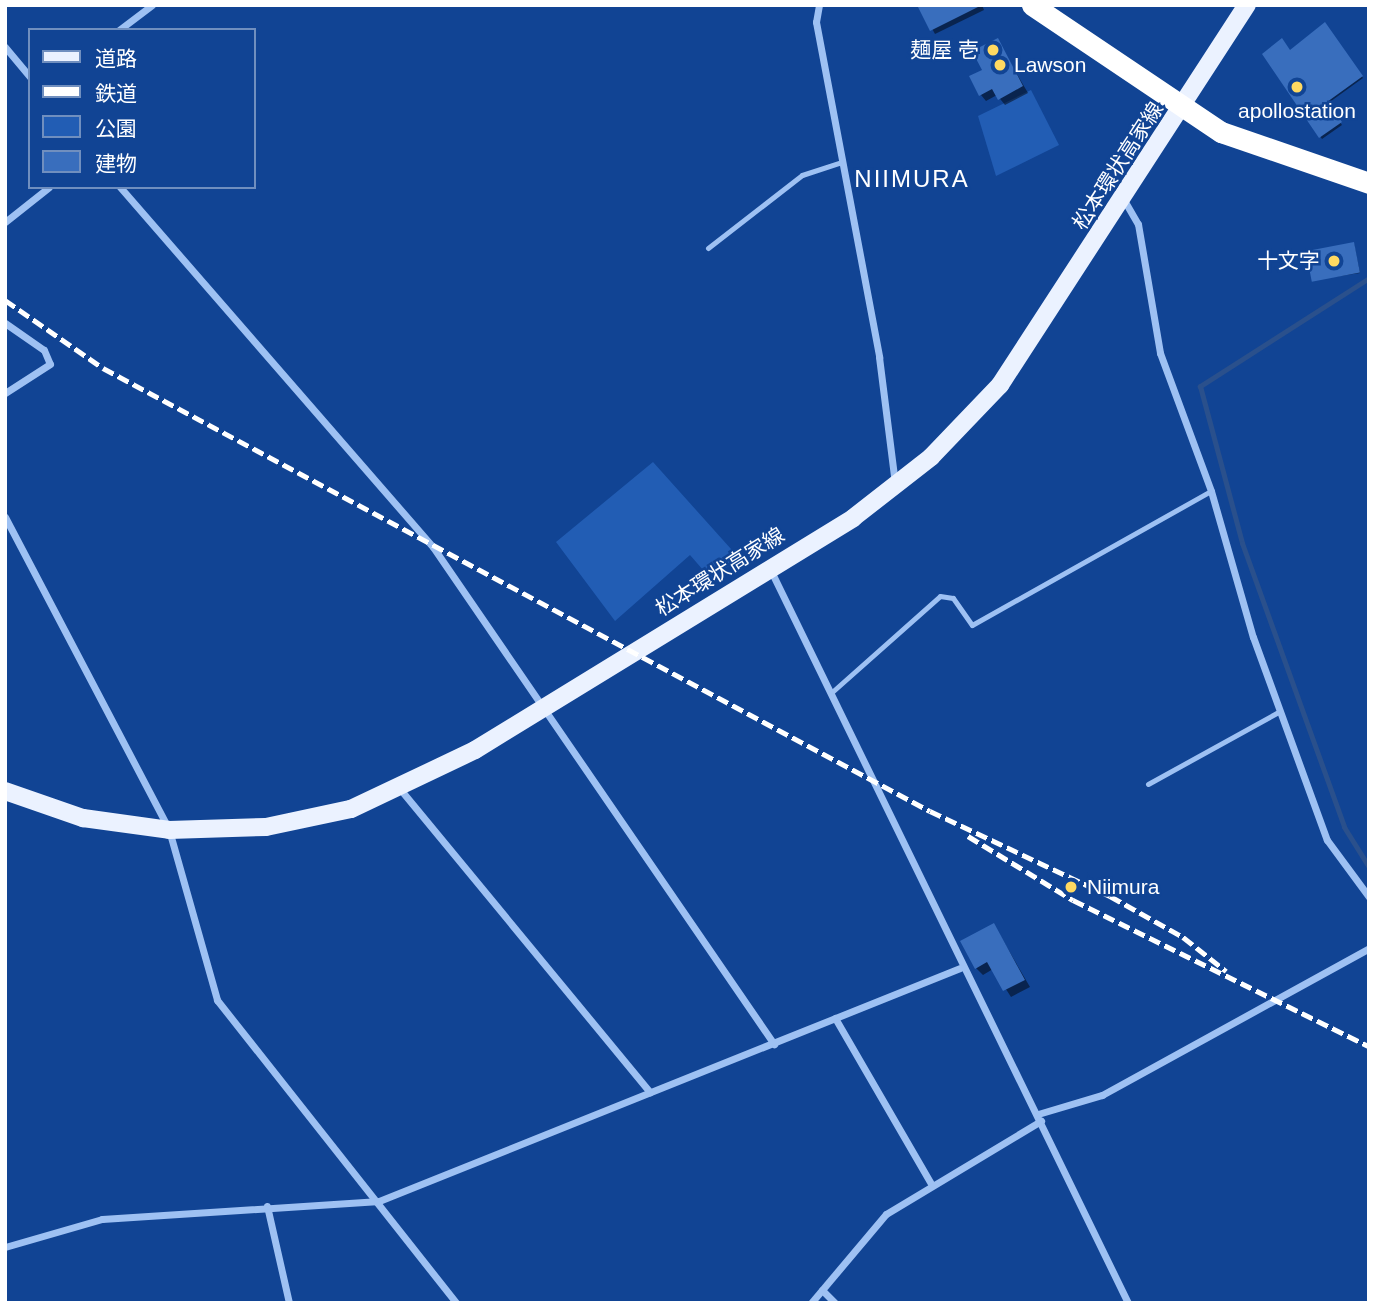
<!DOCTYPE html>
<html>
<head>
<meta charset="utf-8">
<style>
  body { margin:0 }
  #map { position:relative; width:1374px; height:1308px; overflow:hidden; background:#114494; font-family:Arial,"Noto Sans JP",sans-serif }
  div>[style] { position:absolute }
  .green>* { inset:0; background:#225db4 }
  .shadow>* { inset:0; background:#0007 }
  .stream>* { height:5px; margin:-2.5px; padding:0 2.5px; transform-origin:2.5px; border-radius:2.5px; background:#2a508c }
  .building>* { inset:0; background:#396ebd; transform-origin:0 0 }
  .lane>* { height:5px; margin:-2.5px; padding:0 2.5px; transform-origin:2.5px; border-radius:2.5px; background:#9ec1f3 }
  .street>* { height:7px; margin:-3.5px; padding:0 3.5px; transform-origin:3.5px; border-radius:3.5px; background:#9ec1f3 }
  .primary>* { height:18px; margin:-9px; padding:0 9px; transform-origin:9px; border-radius:9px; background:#ebf2ff }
  .highway>* { height:21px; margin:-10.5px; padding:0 10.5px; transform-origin:10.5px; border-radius:10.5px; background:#fff }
  .rail>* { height:5px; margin-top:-2.5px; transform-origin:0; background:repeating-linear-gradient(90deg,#fff 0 12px,transparent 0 17px) }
  .dots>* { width:19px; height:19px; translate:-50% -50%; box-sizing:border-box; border:4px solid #114494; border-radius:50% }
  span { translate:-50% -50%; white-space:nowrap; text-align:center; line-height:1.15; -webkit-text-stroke:5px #114494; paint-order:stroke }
  .poi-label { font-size:21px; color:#fff }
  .right { translate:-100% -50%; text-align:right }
  .left { translate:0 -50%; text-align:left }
  .street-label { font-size:21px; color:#fff }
  .quarter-label { font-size:24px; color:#fff; letter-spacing:2px }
  .frame { position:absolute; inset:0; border:7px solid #fff; pointer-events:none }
  .legend { position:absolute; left:28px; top:28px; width:228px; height:161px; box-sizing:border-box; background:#114494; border:2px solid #708fbf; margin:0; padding:9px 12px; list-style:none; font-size:21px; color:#fff }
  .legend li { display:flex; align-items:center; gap:14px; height:35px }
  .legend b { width:35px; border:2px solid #708fbf }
</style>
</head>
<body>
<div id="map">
  <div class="green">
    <i style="clip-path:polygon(1031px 90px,1059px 145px,996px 176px,978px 116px)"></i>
    <i style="clip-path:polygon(653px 462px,740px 559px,710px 578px,690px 555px,615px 621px,556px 542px)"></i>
  </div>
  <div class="shadow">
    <i style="clip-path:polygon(919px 5px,982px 5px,984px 10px,935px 34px)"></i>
    <i style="clip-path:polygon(1325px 24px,1363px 78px,1327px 104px,1342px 125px,1322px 139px,1264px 55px,1291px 52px)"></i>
    <i style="clip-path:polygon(997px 40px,1028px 93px,1005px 105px,997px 95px,986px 101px,981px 95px)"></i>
    <i style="clip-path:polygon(1354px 244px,1360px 273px,1313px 280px)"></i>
    <i style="clip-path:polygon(994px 925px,1030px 987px,1011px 997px,993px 969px,983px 975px,976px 968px)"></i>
  </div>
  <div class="stream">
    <i style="left:1369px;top:278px;width:201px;rotate:147.4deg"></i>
    <i style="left:1200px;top:386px;width:163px;rotate:75deg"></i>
    <i style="left:1242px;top:543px;width:302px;rotate:70.2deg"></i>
    <i style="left:1344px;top:827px;width:47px;rotate:58deg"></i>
  </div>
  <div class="building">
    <i style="clip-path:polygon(917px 5px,982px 5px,930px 31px)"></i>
    <i style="clip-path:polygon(1325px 22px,1363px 76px,1327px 102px,1342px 122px,1319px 138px,1262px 54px,1282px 38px,1290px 50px)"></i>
    <i style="clip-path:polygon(998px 38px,1023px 86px,998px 100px,992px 89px,979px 96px,969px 76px,982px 70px,972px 51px)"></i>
    <i style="left:1354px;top:242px;width:31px;height:49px;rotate:79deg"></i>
    <i style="clip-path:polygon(994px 923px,1025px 980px,1003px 991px,987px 962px,975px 969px,960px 941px)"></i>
  </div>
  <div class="lane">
    <i style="left:708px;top:248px;width:119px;rotate:-37.8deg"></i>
    <i style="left:802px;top:175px;width:39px;rotate:-18deg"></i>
    <i style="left:832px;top:692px;width:144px;rotate:-41.6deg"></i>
    <i style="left:940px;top:596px;width:13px;rotate:9deg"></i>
    <i style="left:953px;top:598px;width:33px;rotate:55deg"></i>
    <i style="left:972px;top:625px;width:274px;rotate:-29.3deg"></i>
    <i style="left:1148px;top:784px;width:151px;rotate:-28.9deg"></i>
  </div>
  <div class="street">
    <i style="left:819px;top:5px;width:17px;rotate:100deg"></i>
    <i style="left:816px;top:22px;width:341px;rotate:79.3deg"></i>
    <i style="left:879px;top:357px;width:128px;rotate:82.8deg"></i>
    <i style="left:119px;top:30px;width:41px;rotate:-37.1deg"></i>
    <i style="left:5px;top:47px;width:39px;rotate:50deg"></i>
    <i style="left:120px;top:187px;width:477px;rotate:49deg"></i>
    <i style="left:433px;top:547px;width:603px;rotate:55.55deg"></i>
    <i style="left:1124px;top:200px;width:28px;rotate:60deg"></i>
    <i style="left:1138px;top:224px;width:131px;rotate:80.3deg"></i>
    <i style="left:1160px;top:353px;width:147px;rotate:69.7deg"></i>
    <i style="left:1211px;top:491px;width:152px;rotate:74deg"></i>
    <i style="left:1253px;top:637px;width:216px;rotate:70deg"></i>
    <i style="left:1327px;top:840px;width:71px;rotate:53.6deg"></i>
    <i style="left:5px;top:222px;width:56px;rotate:-38.5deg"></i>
    <i style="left:5px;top:323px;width:47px;rotate:34.7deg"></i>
    <i style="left:44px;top:350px;width:15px;rotate:67deg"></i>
    <i style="left:50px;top:364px;width:54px;rotate:147.2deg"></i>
    <i style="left:5px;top:517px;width:353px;rotate:62.3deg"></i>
    <i style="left:169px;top:830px;width:177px;rotate:74.2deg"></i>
    <i style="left:217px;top:1000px;width:386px;rotate:51.7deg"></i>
    <i style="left:771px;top:571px;width:814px;rotate:64deg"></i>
    <i style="left:400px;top:789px;width:393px;rotate:50.5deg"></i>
    <i style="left:835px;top:1018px;width:193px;rotate:59.9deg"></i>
    <i style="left:1038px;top:1114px;width:67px;rotate:-16.5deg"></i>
    <i style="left:1102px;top:1095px;width:305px;rotate:-28.8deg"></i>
    <i style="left:267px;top:1206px;width:99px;rotate:77.2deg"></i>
    <i style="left:5px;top:1247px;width:101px;rotate:-16.1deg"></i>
    <i style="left:102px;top:1219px;width:278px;rotate:-3.7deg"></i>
    <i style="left:379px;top:1201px;width:626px;rotate:-21.85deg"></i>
    <i style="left:822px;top:1290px;width:18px;rotate:45deg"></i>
    <i style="left:811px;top:1303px;width:116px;rotate:-49.9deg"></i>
    <i style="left:886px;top:1214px;width:181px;rotate:-31deg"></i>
  </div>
  <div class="primary">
    <i style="left:5px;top:791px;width:83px;rotate:19.1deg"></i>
    <i style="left:83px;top:818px;width:87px;rotate:7.9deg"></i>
    <i style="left:169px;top:830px;width:97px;rotate:-1.8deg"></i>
    <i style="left:266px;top:827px;width:87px;rotate:-12deg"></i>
    <i style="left:351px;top:809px;width:137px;rotate:-25.4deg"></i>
    <i style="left:475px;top:750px;width:444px;rotate:-31.5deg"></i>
    <i style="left:853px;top:518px;width:99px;rotate:-38deg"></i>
    <i style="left:931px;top:457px;width:100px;rotate:-46.2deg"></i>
    <i style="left:1000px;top:385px;width:453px;rotate:-57deg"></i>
  </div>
  <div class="highway">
    <i style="left:1032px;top:5px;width:228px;rotate:33.9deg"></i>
    <i style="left:1221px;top:132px;width:157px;rotate:19deg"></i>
  </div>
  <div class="rail">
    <i style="left:5px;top:300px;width:119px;rotate:34.8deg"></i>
    <i style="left:103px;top:368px;width:938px;rotate:28.18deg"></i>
    <i style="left:930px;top:811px;width:199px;rotate:25.3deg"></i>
    <i style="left:1110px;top:896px;width:84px;rotate:29.3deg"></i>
    <i style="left:1183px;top:937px;width:55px;rotate:38.3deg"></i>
    <i style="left:968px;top:836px;width:123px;rotate:31.4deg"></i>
    <i style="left:1073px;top:900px;width:330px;rotate:26.3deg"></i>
  </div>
  <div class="dots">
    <i style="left:993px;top:50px;background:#ffd961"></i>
    <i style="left:1000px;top:65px;background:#ffd961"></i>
    <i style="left:1297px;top:87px;background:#ffd961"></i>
    <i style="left:1334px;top:261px;background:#ffd961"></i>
    <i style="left:1071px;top:887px;background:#ffd961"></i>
  </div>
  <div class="poi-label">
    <span class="right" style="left:979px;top:50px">麺屋 壱</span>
    <span class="left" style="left:1014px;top:65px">Lawson</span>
    <span style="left:1297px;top:111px">apollostation</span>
    <span class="right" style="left:1320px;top:261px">十文字</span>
    <span class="left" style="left:1087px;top:887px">Niimura</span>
  </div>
  <div class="street-label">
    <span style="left:1118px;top:166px;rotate:-57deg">松本環状高家線</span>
    <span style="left:720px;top:572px;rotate:-32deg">松本環状高家線</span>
  </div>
  <div class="quarter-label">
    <span style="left:912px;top:179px">NIIMURA</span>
  </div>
  <div class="frame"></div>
  <ul class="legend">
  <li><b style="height:9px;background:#ebf2ff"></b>道路</li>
  <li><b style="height:9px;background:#fff"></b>鉄道</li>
  <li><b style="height:19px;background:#225db4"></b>公園</li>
  <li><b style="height:19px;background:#396ebd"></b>建物</li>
  </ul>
</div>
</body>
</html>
